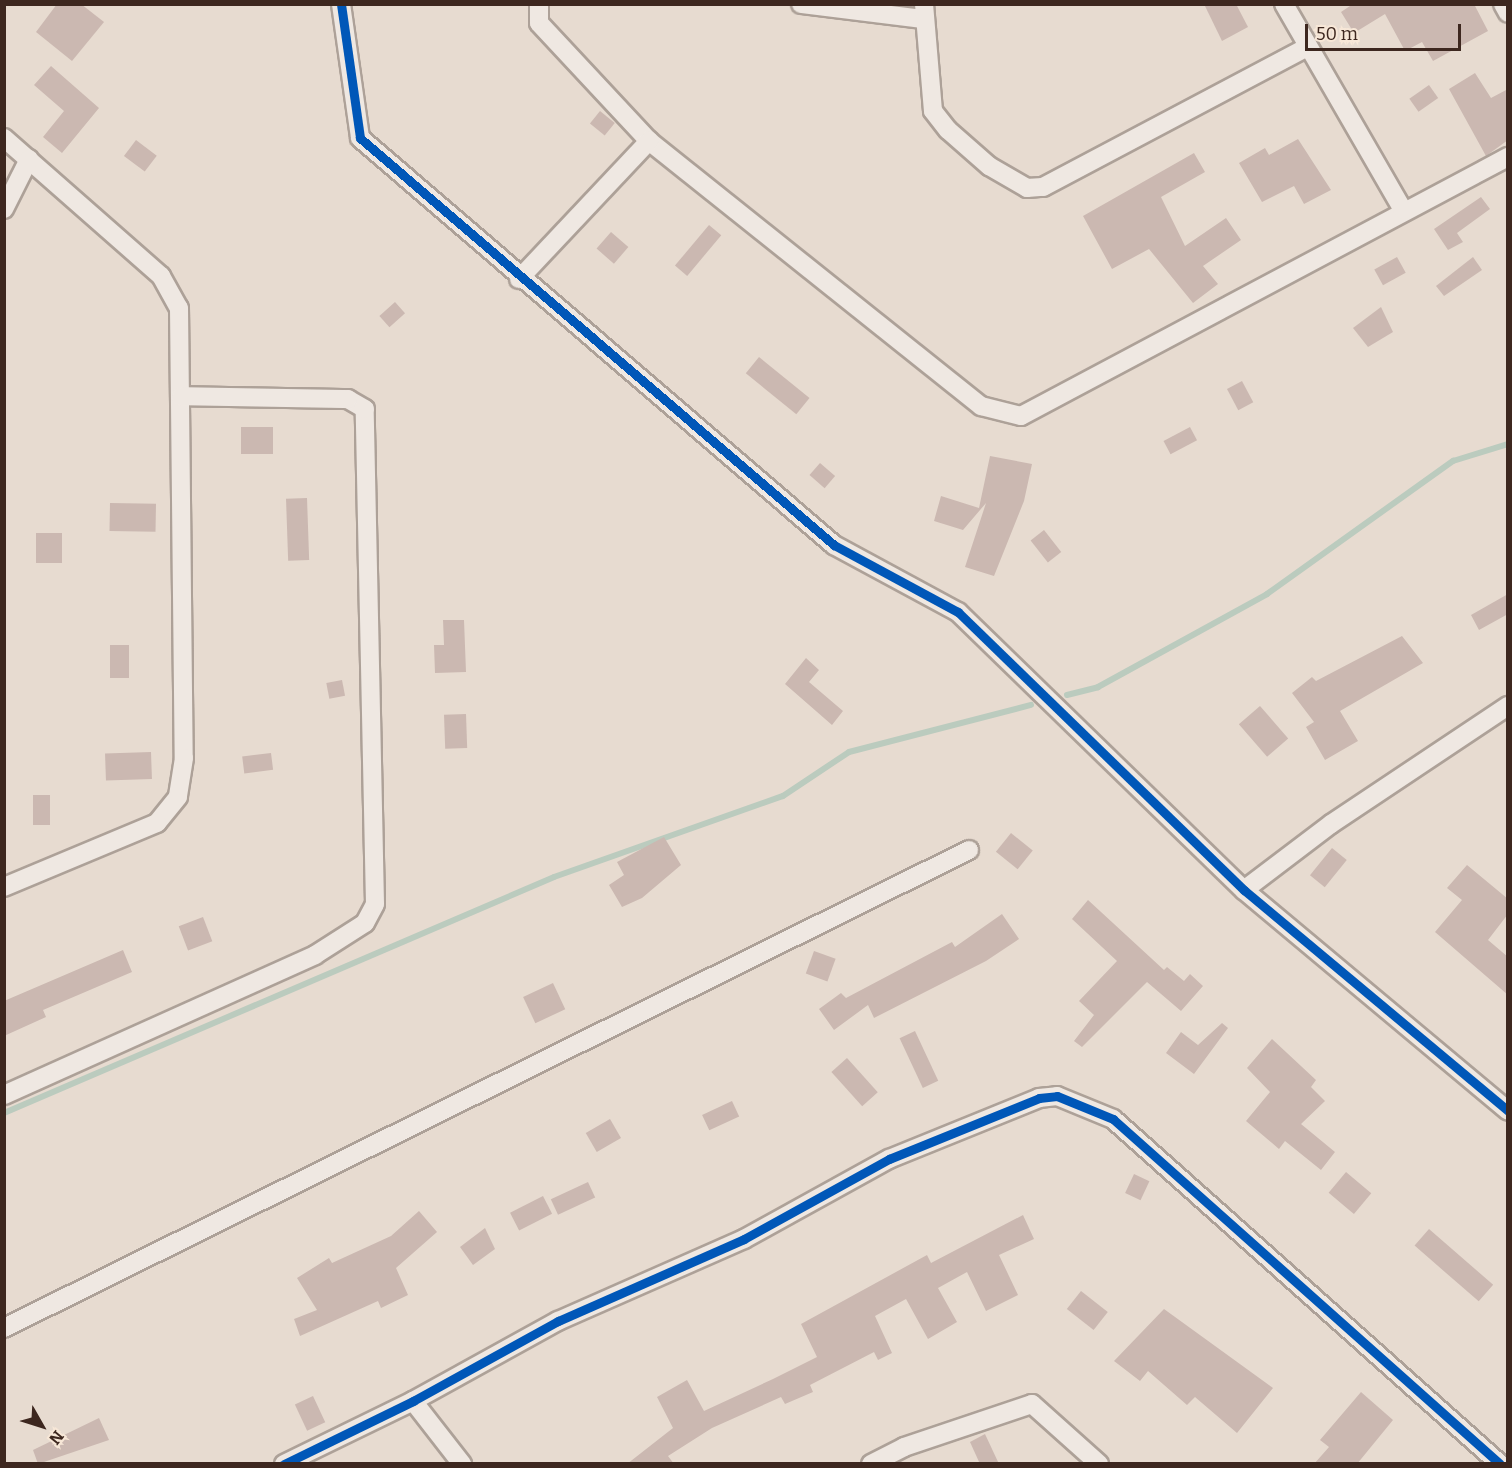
<!DOCTYPE html>
<html>
<head>
<meta charset="utf-8">
<style>
  body { margin:0 }
  #map { position:relative; width:1512px; height:1468px; overflow:hidden; background:#e7dbd0; font-family:Bitter,serif }
  div>[style] { position:absolute }
  .stream>* { height:6px; margin:-3px; padding:0 3px; transform-origin:3px; border-radius:3px; background:#bbcbbe }
  .building>* { inset:0; background:#cbb8b1; transform-origin:0 0 }
  .roads { filter:drop-shadow(2px 0 #ada198) drop-shadow(-2px 0 #ada198) drop-shadow(0 2px #ada198) drop-shadow(0 -2px #ada198) }
  .street>* { height:18px; margin:-9px; padding:0 9px; transform-origin:9px; border-radius:9px; background:#efe8e2 }
  .cycleway>* { height:9px; margin:-4.5px; padding:0 4.5px; transform-origin:4.5px; border-radius:4.5px; background:#0057b8 }
  span { translate:-50% -50%; white-space:nowrap; text-align:center; line-height:1.15; -webkit-text-stroke:5px #f7e7d7; paint-order:stroke }
  .frame { position:absolute; inset:0; border:6px solid #3d271f; pointer-events:none }
  .north { position:absolute; left:12px; top:1396px; width:60px; height:60px; -webkit-text-stroke:4px #f7e7d7; paint-order:stroke; rotate:129deg; font-size:16px; font-weight:700; line-height:24px; text-align:center; color:#3d271f }
  .north::after { content:''; display:block; margin:auto; width:21px; height:27px; background:#3d271f; clip-path:polygon(50% 0,100% 100%,50% 72%,0 100%) }
  .scale { position:absolute; left:1305px; top:24px; width:156px; height:27px; box-sizing:border-box; border:3px solid #3d271f; border-top:0; padding-left:8px; font-size:18px; line-height:21px; white-space:nowrap; color:#3d271f; -webkit-text-stroke:4px #f7e7d7; paint-order:stroke }
</style>
</head>
<body>
<div id="map">
  <div class="stream">
    <i style="left:1067px;top:695px;width:32px;rotate:-14deg"></i>
    <i style="left:1098px;top:687px;width:193px;rotate:-28.8deg"></i>
    <i style="left:1267px;top:594px;width:229px;rotate:-35.6deg"></i>
    <i style="left:1453px;top:461px;width:58px;rotate:-17.2deg"></i>
    <i style="left:4px;top:1113px;width:598px;rotate:-23.22deg"></i>
    <i style="left:554px;top:877px;width:243px;rotate:-19.5deg"></i>
    <i style="left:783px;top:796px;width:79px;rotate:-33.7deg"></i>
    <i style="left:849px;top:752px;width:188px;rotate:-14.5deg"></i>
  </div>
  <div class="building">
    <i style="clip-path:polygon(57px 4px,81px 4px,104px 22px,72px 61px,36px 32px)"></i>
    <i style="clip-path:polygon(1204px 4px,1236px 4px,1248px 27px,1222px 41px)"></i>
    <i style="clip-path:polygon(1353px 4px,1474px 4px,1488px 31px,1433px 61px,1422px 42px,1405px 51px,1385px 14px,1354px 33px,1341px 12px)"></i>
    <i style="clip-path:polygon(51px 66px,99px 108px,62px 153px,43px 137px,64px 111px,34px 85px)"></i>
    <i style="clip-path:polygon(1475px 73px,1491px 98px,1508px 89px,1508px 140px,1486px 156px,1449px 89px)"></i>
    <i style="left:1429px;top:85px;width:16px;height:24px;rotate:55deg"></i>
    <i style="left:600px;top:111px;width:19px;height:16px;rotate:39deg"></i>
    <i style="clip-path:polygon(1298px 139px,1331px 190px,1304px 204px,1294px 186px,1262px 202px,1239px 163px,1265px 148px,1269px 155px)"></i>
    <i style="left:136px;top:140px;width:26px;height:20px;rotate:37deg"></i>
    <i style="clip-path:polygon(1194px 153px,1205px 172px,1161px 197px,1185px 246px,1226px 218px,1241px 240px,1203px 266px,1218px 284px,1193px 303px,1149px 249px,1112px 269px,1083px 216px)"></i>
    <i style="clip-path:polygon(1481px 197px,1490px 209px,1457px 233px,1463px 242px,1448px 250px,1434px 229px)"></i>
    <i style="left:709px;top:225px;width:16px;height:53px;rotate:40deg"></i>
    <i style="left:611px;top:232px;width:23px;height:22px;rotate:41deg"></i>
    <i style="left:1397px;top:257px;width:18px;height:26px;rotate:61deg"></i>
    <i style="clip-path:polygon(1473px 257px,1482px 270px,1444px 296px,1436px 286px)"></i>
    <i style="left:395px;top:302px;width:15px;height:21px;rotate:48deg"></i>
    <i style="clip-path:polygon(1381px 307px,1393px 332px,1368px 347px,1353px 328px)"></i>
    <i style="left:759px;top:357px;width:65px;height:21px;rotate:39deg"></i>
    <i style="left:1242px;top:381px;width:24px;height:17px;rotate:62deg"></i>
    <i style="left:241px;top:427px;width:32px;height:27px"></i>
    <i style="left:1190px;top:427px;width:15px;height:30px;rotate:62deg"></i>
    <i style="clip-path:polygon(990px 456px,1032px 464px,1024px 501px,994px 576px,965px 567px,986px 503px,963px 530px,934px 521px,941px 496px,979px 508px)"></i>
    <i style="left:820px;top:463px;width:20px;height:16px;rotate:41deg"></i>
    <i style="left:307px;top:498px;width:62px;height:21px;rotate:88deg"></i>
    <i style="left:110px;top:503px;width:46px;height:28px;rotate:1deg"></i>
    <i style="left:1044px;top:530px;width:28px;height:17px;rotate:52deg"></i>
    <i style="left:36px;top:533px;width:26px;height:30px"></i>
    <i style="clip-path:polygon(1508px 594px,1508px 614px,1479px 630px,1471px 615px)"></i>
    <i style="clip-path:polygon(443px 620px,464px 620px,466px 672px,435px 673px,434px 645px,444px 645px)"></i>
    <i style="clip-path:polygon(1402px 636px,1423px 663px,1340px 711px,1358px 741px,1325px 760px,1306px 727px,1314px 722px,1292px 693px,1312px 677px,1316px 681px)"></i>
    <i style="left:110px;top:645px;width:19px;height:33px"></i>
    <i style="clip-path:polygon(806px 658px,819px 670px,809px 682px,843px 711px,832px 725px,785px 684px)"></i>
    <i style="left:342px;top:680px;width:16px;height:16px;rotate:79deg"></i>
    <i style="left:1260px;top:706px;width:43px;height:28px;rotate:49deg"></i>
    <i style="left:466px;top:714px;width:34px;height:22px;rotate:88deg"></i>
    <i style="left:151px;top:752px;width:27px;height:46px;rotate:88deg"></i>
    <i style="left:271px;top:753px;width:17px;height:29px;rotate:83deg"></i>
    <i style="left:50px;top:795px;width:30px;height:17px;rotate:90deg"></i>
    <i style="left:1011px;top:833px;width:28px;height:24px;rotate:39deg"></i>
    <i style="clip-path:polygon(664px 837px,681px 865px,642px 898px,622px 907px,609px 885px,624px 875px,617px 862px)"></i>
    <i style="left:1332px;top:848px;width:19px;height:35px;rotate:39deg"></i>
    <i style="clip-path:polygon(1467px 865px,1508px 899px,1508px 914px,1488px 940px,1508px 957px,1508px 995px,1435px 932px,1462px 900px,1447px 888px)"></i>
    <i style="clip-path:polygon(1088px 900px,1164px 970px,1167px 967px,1184px 981px,1190px 974px,1203px 986px,1181px 1011px,1147px 982px,1082px 1047px,1074px 1041px,1094px 1015px,1079px 1001px,1117px 961px,1072px 919px)"></i>
    <i style="clip-path:polygon(1002px 914px,1019px 939px,986px 961px,874px 1018px,868px 1005px,834px 1030px,819px 1009px,841px 993px,846px 998px,952px 942px,955px 947px)"></i>
    <i style="left:203px;top:917px;width:26px;height:26px;rotate:69deg"></i>
    <i style="clip-path:polygon(123px 950px,132px 972px,43px 1010px,46px 1017px,4px 1036px,4px 1001px)"></i>
    <i style="left:814px;top:951px;width:23px;height:24px;rotate:20deg"></i>
    <i style="left:553px;top:983px;width:29px;height:33px;rotate:65deg"></i>
    <i style="clip-path:polygon(1222px 1023px,1228px 1028px,1194px 1074px,1166px 1053px,1181px 1032px,1198px 1045px)"></i>
    <i style="left:915px;top:1031px;width:55px;height:17px;rotate:65deg"></i>
    <i style="clip-path:polygon(1272px 1039px,1316px 1080px,1311px 1087px,1325px 1101px,1301px 1124px,1335px 1152px,1321px 1170px,1285px 1141px,1279px 1149px,1246px 1121px,1270px 1092px,1247px 1068px)"></i>
    <i style="left:847px;top:1058px;width:46px;height:21px;rotate:48deg"></i>
    <i style="left:732px;top:1101px;width:17px;height:33px;rotate:65deg"></i>
    <i style="left:610px;top:1119px;width:22px;height:28px;rotate:60deg"></i>
    <i style="left:1346px;top:1172px;width:33px;height:27px;rotate:40deg"></i>
    <i style="left:1134px;top:1174px;width:17px;height:21px;rotate:25deg"></i>
    <i style="left:588px;top:1182px;width:17px;height:41px;rotate:65deg"></i>
    <i style="left:543px;top:1196px;width:20px;height:37px;rotate:63deg"></i>
    <i style="clip-path:polygon(419px 1211px,437px 1232px,396px 1268px,408px 1295px,381px 1308px,378px 1301px,300px 1336px,294px 1319px,317px 1310px,297px 1278px,329px 1258px,332px 1263px,391px 1236px)"></i>
    <i style="clip-path:polygon(1023px 1215px,1034px 1239px,999px 1255px,1018px 1295px,986px 1311px,967px 1272px,938px 1288px,957px 1322px,928px 1339px,906px 1299px,875px 1316px,892px 1353px,878px 1360px,874px 1352px,810px 1385px,813px 1392px,785px 1404px,781px 1397px,712px 1428px,668px 1456px,674px 1464px,627px 1464px,673px 1428px,657px 1397px,687px 1380px,704px 1411px,773px 1379px,817px 1357px,801px 1324px,927px 1255px,931px 1263px)"></i>
    <i style="clip-path:polygon(485px 1228px,495px 1249px,473px 1265px,460px 1247px)"></i>
    <i style="left:1429px;top:1229px;width:85px;height:22px;rotate:41deg"></i>
    <i style="left:1081px;top:1291px;width:34px;height:23px;rotate:38deg"></i>
    <i style="clip-path:polygon(1164px 1309px,1273px 1388px,1237px 1433px,1195px 1397px,1187px 1405px,1148px 1371px,1140px 1381px,1114px 1361px)"></i>
    <i style="clip-path:polygon(1361px 1392px,1393px 1420px,1357px 1464px,1314px 1464px,1329px 1447px,1320px 1440px)"></i>
    <i style="left:313px;top:1396px;width:29px;height:20px;rotate:65deg"></i>
    <i style="clip-path:polygon(99px 1418px,109px 1440px,38px 1464px,33px 1450px)"></i>
    <i style="clip-path:polygon(985px 1434px,999px 1464px,980px 1464px,970px 1442px)"></i>
  </div>
  <div class="roads">
    <div class="street">
      <i style="left:341px;top:4px;width:135px;rotate:81.9deg"></i>
      <i style="left:360px;top:138px;width:625px;rotate:40.65deg"></i>
      <i style="left:834px;top:545px;width:141px;rotate:28.4deg"></i>
      <i style="left:958px;top:612px;width:399px;rotate:44.2deg"></i>
      <i style="left:1244px;top:890px;width:344px;rotate:39.9deg"></i>
      <i style="left:539px;top:4px;width:19px;rotate:90deg"></i>
      <i style="left:539px;top:23px;width:161px;rotate:47deg"></i>
      <i style="left:649px;top:141px;width:425px;rotate:38.6deg"></i>
      <i style="left:981px;top:406px;width:41px;rotate:14deg"></i>
      <i style="left:1021px;top:416px;width:552px;rotate:-28.01deg"></i>
      <i style="left:801px;top:4px;width:124px;rotate:7deg"></i>
      <i style="left:924px;top:4px;width:107px;rotate:85.2deg"></i>
      <i style="left:933px;top:111px;width:24px;rotate:52deg"></i>
      <i style="left:948px;top:130px;width:55px;rotate:41.3deg"></i>
      <i style="left:989px;top:166px;width:44px;rotate:30.1deg"></i>
      <i style="left:1027px;top:188px;width:16px;rotate:-4deg"></i>
      <i style="left:1043px;top:187px;width:299px;rotate:-27.9deg"></i>
      <i style="left:1284px;top:4px;width:238px;rotate:60deg"></i>
      <i style="left:1503px;top:4px;width:10px;rotate:61deg"></i>
      <i style="left:4px;top:138px;width:209px;rotate:41.3deg"></i>
      <i style="left:161px;top:276px;width:37px;rotate:61deg"></i>
      <i style="left:179px;top:308px;width:450px;rotate:89.4deg"></i>
      <i style="left:184px;top:758px;width:39px;rotate:99deg"></i>
      <i style="left:178px;top:797px;width:33px;rotate:129deg"></i>
      <i style="left:157px;top:823px;width:166px;rotate:157.3deg"></i>
      <i style="left:4px;top:209px;width:56px;rotate:-63.4deg"></i>
      <i style="left:519px;top:279px;width:190px;rotate:-46.7deg"></i>
      <i style="left:1244px;top:890px;width:109px;rotate:-37.2deg"></i>
      <i style="left:1331px;top:824px;width:213px;rotate:-33.7deg"></i>
      <i style="left:4px;top:1095px;width:341px;rotate:-24.2deg"></i>
      <i style="left:315px;top:955px;width:59px;rotate:-32.6deg"></i>
      <i style="left:365px;top:923px;width:21px;rotate:-62deg"></i>
      <i style="left:375px;top:904px;width:495px;rotate:-91.2deg"></i>
      <i style="left:365px;top:409px;width:20px;rotate:-150deg"></i>
      <i style="left:348px;top:399px;width:167px;rotate:-179deg"></i>
      <i style="left:4px;top:1328px;width:1077px;rotate:-26.35deg"></i>
      <i style="left:413px;top:1401px;width:80px;rotate:52.1deg"></i>
      <i style="left:284px;top:1464px;width:144px;rotate:-26deg"></i>
      <i style="left:413px;top:1401px;width:166px;rotate:-28.9deg"></i>
      <i style="left:558px;top:1321px;width:203px;rotate:-23.8deg"></i>
      <i style="left:744px;top:1239px;width:166px;rotate:-28.9deg"></i>
      <i style="left:889px;top:1159px;width:162px;rotate:-22.1deg"></i>
      <i style="left:1039px;top:1098px;width:18px;rotate:-6deg"></i>
      <i style="left:1057px;top:1096px;width:61px;rotate:22.3deg"></i>
      <i style="left:1113px;top:1119px;width:518px;rotate:41.72deg"></i>
      <i style="left:871px;top:1464px;width:37px;rotate:-27deg"></i>
      <i style="left:904px;top:1447px;width:135px;rotate:-18.6deg"></i>
      <i style="left:1032px;top:1404px;width:90px;rotate:41.8deg"></i>
    </div>
  </div>
  <div class="cycleway">
    <i style="left:341px;top:4px;width:135px;rotate:81.9deg"></i>
    <i style="left:360px;top:138px;width:625px;rotate:40.65deg"></i>
    <i style="left:834px;top:545px;width:141px;rotate:28.4deg"></i>
    <i style="left:958px;top:612px;width:399px;rotate:44.2deg"></i>
    <i style="left:1244px;top:890px;width:344px;rotate:39.9deg"></i>
    <i style="left:284px;top:1464px;width:144px;rotate:-26deg"></i>
    <i style="left:413px;top:1401px;width:166px;rotate:-28.9deg"></i>
    <i style="left:558px;top:1321px;width:203px;rotate:-23.8deg"></i>
    <i style="left:744px;top:1239px;width:166px;rotate:-28.9deg"></i>
    <i style="left:889px;top:1159px;width:162px;rotate:-22.1deg"></i>
    <i style="left:1039px;top:1098px;width:18px;rotate:-6deg"></i>
    <i style="left:1057px;top:1096px;width:61px;rotate:22.3deg"></i>
    <i style="left:1113px;top:1119px;width:518px;rotate:41.72deg"></i>
  </div>
  <div class="frame"></div>
  <div class="north">N</div>
  <div class="scale">50 m</div>
</div>
</body>
</html>
